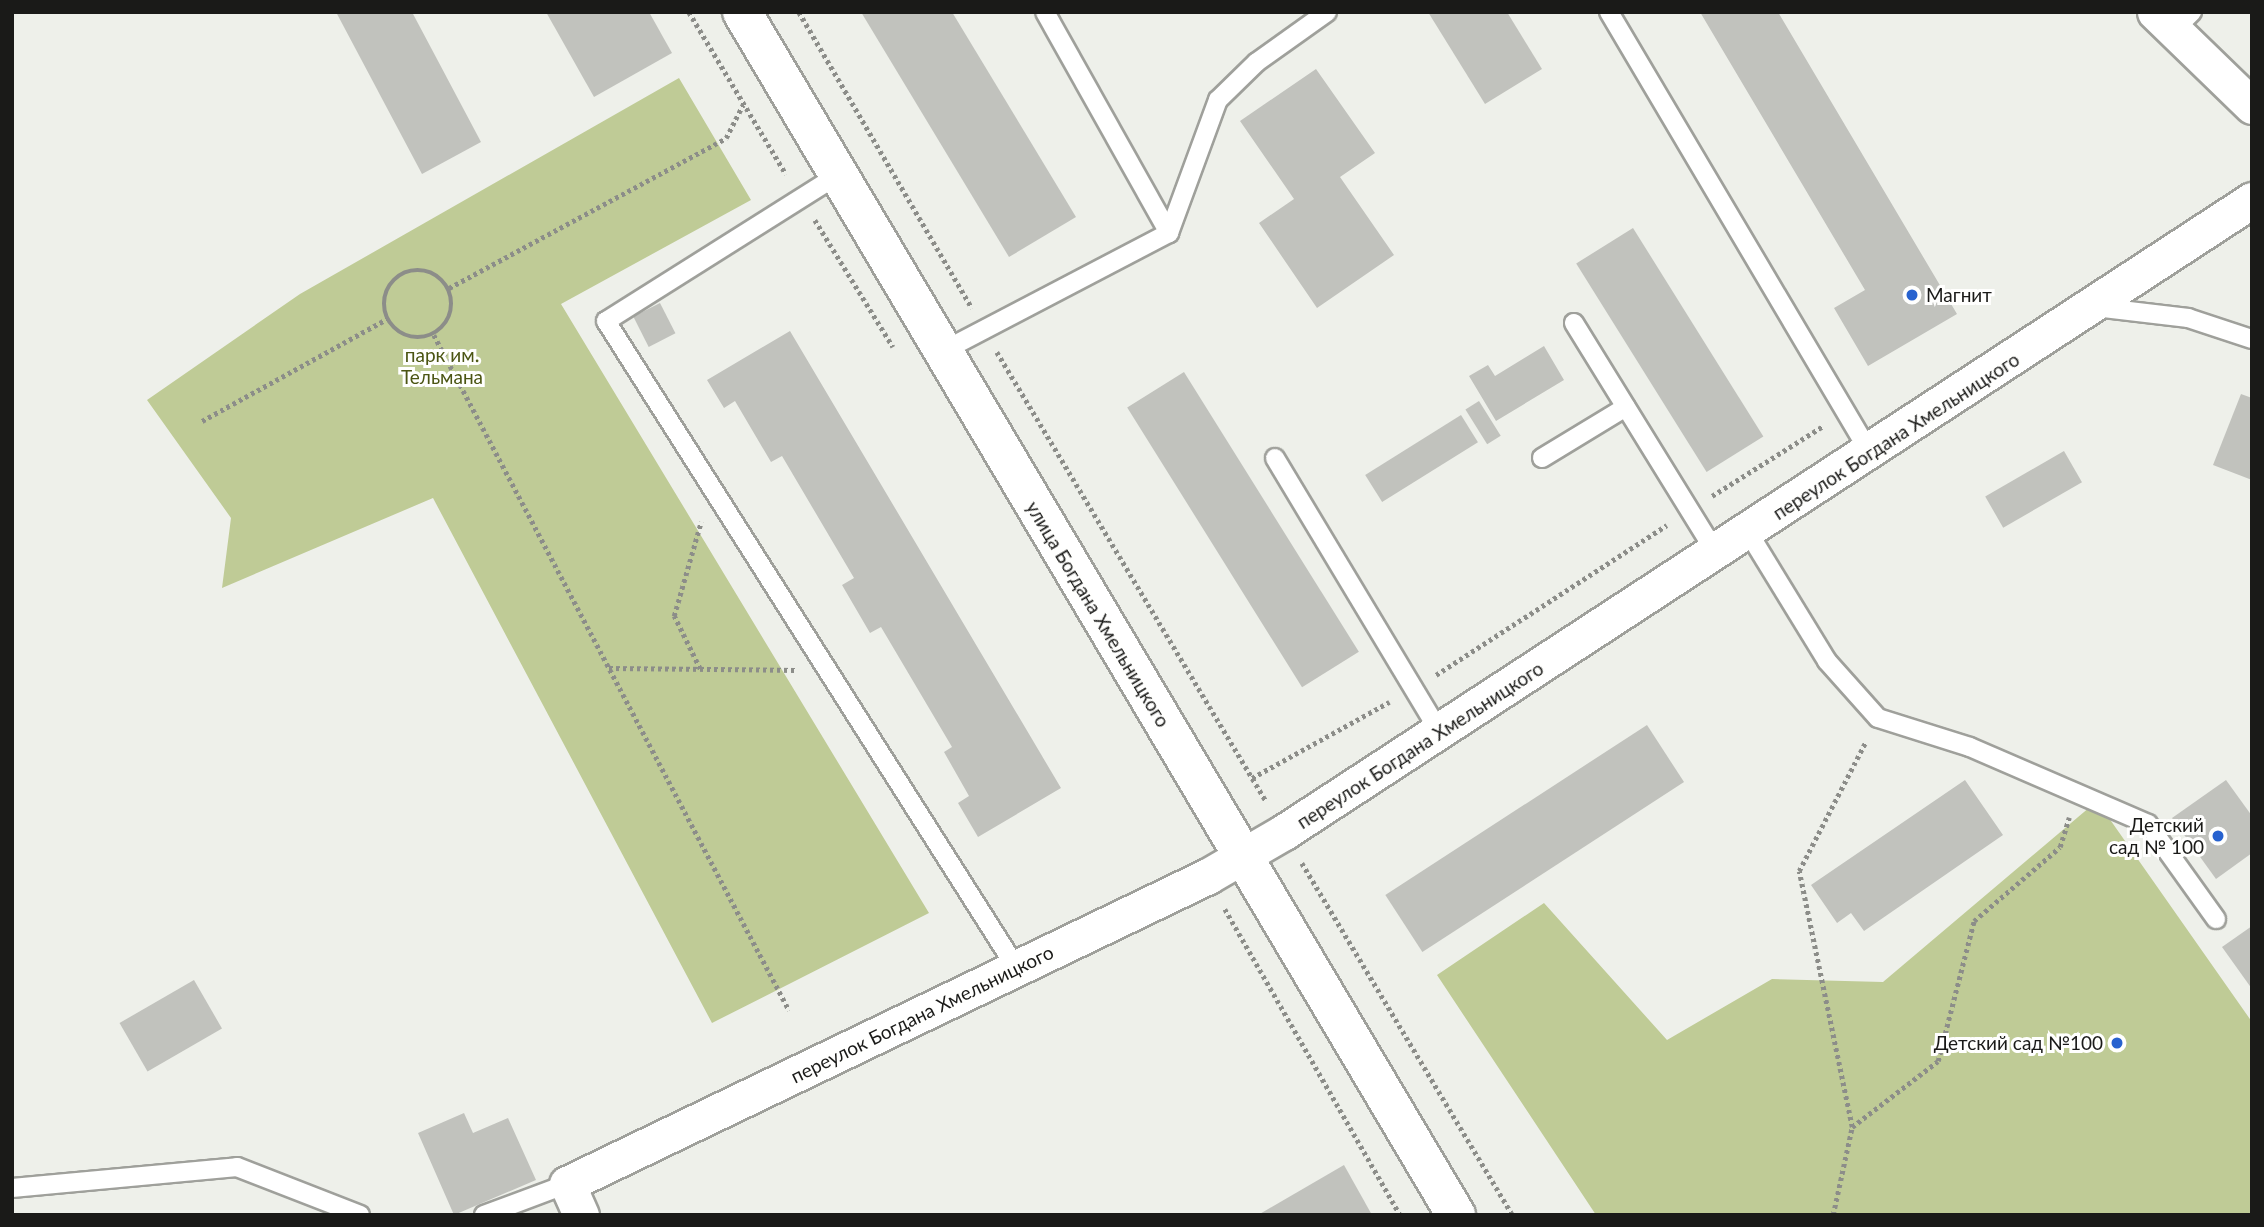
<!DOCTYPE html>
<html>
<head>
<meta charset="utf-8">
<style>
  body { margin:0 }
  #map { position:relative; width:2264px; height:1227px; overflow:hidden; background:#eef0ea; font-family:Lato,sans-serif }
  div>[style] { position:absolute }
  .green>* { inset:0; background:#bfcb96 }
  .building>* { inset:0; background:#c1c2bd; transform-origin:0 0 }
  .path>* { height:4.5px; margin-top:-2.25px; transform-origin:0; background:repeating-linear-gradient(90deg,#8c8d89 0 3.5px,transparent 0 7px) }
  .path>.ring { margin:-2.25px; padding:0; box-sizing:content-box; background:none; border:4.5px solid #8c8d89; border-radius:50% }
  .roads { filter:drop-shadow(2px 0 #9fa09b) drop-shadow(-2px 0 #9fa09b) drop-shadow(0 2px #9fa09b) drop-shadow(0 -2px #9fa09b) }
  .lane>* { height:18px; margin:-9px; padding:0 9px; transform-origin:9px; border-radius:9px; background:#fff }
  .street>* { height:35px; margin:-17.5px; padding:0 17.5px; transform-origin:17.5px; border-radius:17.5px; background:#fff }
  .secondary>* { height:38px; margin:-19px; padding:0 19px; transform-origin:19px; border-radius:19px; background:#fff }
  .dots>* { width:19px; height:19px; translate:-50% -50%; box-sizing:border-box; border:4px solid #fffffe; border-radius:50% }
  span { translate:-50% -50%; white-space:nowrap; text-align:center; line-height:1.15; -webkit-text-stroke:6px #fffffe; paint-order:stroke }
  .poi-label { font-size:19px; color:#1a1a18 }
  .left { translate:0 -50%; text-align:left }
  .right { translate:-100% -50%; text-align:right }
  .park-label { font-size:19px; color:#4b5513 }
  .street-label { font-size:19px; color:#1a1a18 }
  .frame { position:absolute; inset:0; border:14px solid #1a1a18; pointer-events:none }
</style>
</head>
<body>
<div id="map">
  <div class="green">
    <i style="clip-path:polygon(679px 78px,751px 200px,561px 304px,929px 913px,712px 1023px,433px 498px,222px 588px,231px 518px,147px 400px,300px 294px)"></i>
    <i style="clip-path:polygon(2097px 801px,2252px 1022px,2252px 1215px,1596px 1215px,1437px 975px,1544px 903px,1667px 1040px,1772px 979px,1883px 982px)"></i>
  </div>
  <div class="building">
    <i style="clip-path:polygon(336px 12px,412px 12px,481px 142px,422px 174px)"></i>
    <i style="clip-path:polygon(546px 12px,649px 12px,672px 53px,594px 97px)"></i>
    <i style="clip-path:polygon(861px 12px,952px 12px,1076px 217px,1009px 257px)"></i>
    <i style="clip-path:polygon(1428px 12px,1507px 12px,1542px 69px,1485px 104px)"></i>
    <i style="clip-path:polygon(1700px 12px,1778px 12px,1957px 314px,1868px 366px,1834px 308px,1865px 290px)"></i>
    <i style="clip-path:polygon(1316px 69px,1375px 153px,1340px 177px,1394px 255px,1317px 308px,1259px 223px,1294px 199px,1240px 121px)"></i>
    <i style="left:1633px;top:228px;width:246px;height:67px;rotate:58deg"></i>
    <i style="left:660px;top:303px;width:34px;height:30px;rotate:63deg"></i>
    <i style="clip-path:polygon(790px 331px,1061px 788px,978px 837px,958px 803px,969px 796px,944px 752px,952px 747px,881px 627px,870px 633px,842px 585px,854px 578px,782px 456px,771px 462px,735px 401px,724px 408px,707px 380px)"></i>
    <i style="clip-path:polygon(1544px 346px,1564px 380px,1496px 421px,1469px 376px,1488px 365px,1495px 376px)"></i>
    <i style="left:1184px;top:372px;width:330px;height:67px;rotate:58deg"></i>
    <i style="clip-path:polygon(2241px 394px,2252px 398px,2252px 480px,2213px 465px)"></i>
    <i style="left:1479px;top:401px;width:41px;height:16px;rotate:58deg"></i>
    <i style="left:1461px;top:415px;width:32px;height:113px;rotate:58deg"></i>
    <i style="left:2064px;top:451px;width:36px;height:91px;rotate:60deg"></i>
    <i style="left:1647px;top:725px;width:68px;height:312px;rotate:57deg"></i>
    <i style="clip-path:polygon(1965px 780px,2003px 835px,1864px 931px,1851px 913px,1837px 923px,1811px 885px)"></i>
    <i style="clip-path:polygon(2226px 780px,2252px 816px,2252px 853px,2216px 879px,2172px 818px)"></i>
    <i style="clip-path:polygon(2252px 926px,2252px 989px,2222px 947px)"></i>
    <i style="left:194px;top:980px;width:56px;height:86px;rotate:60deg"></i>
    <i style="clip-path:polygon(464px 1113px,473px 1133px,508px 1118px,536px 1180px,454px 1215px,418px 1133px)"></i>
    <i style="clip-path:polygon(1344px 1165px,1372px 1215px,1258px 1215px)"></i>
  </div>
  <div class="path">
    <i style="left:689px;top:12px;width:189px;rotate:59.1deg"></i>
    <i style="left:799px;top:12px;width:343px;rotate:59.7deg"></i>
    <i style="left:815px;top:220px;width:149px;rotate:58.4deg"></i>
    <i class="ring" style="left:384px;top:270px;width:63.5px;height:63.5px"></i>
    <i style="left:449px;top:288px;width:315px;rotate:-28.4deg"></i>
    <i style="left:726px;top:138px;width:37px;rotate:-63deg"></i>
    <i style="left:434px;top:335px;width:763px;rotate:62.26deg"></i>
    <i style="left:997px;top:352px;width:523px;rotate:59.07deg"></i>
    <i style="left:202px;top:421px;width:211px;rotate:-28.9deg"></i>
    <i style="left:1712px;top:496px;width:131px;rotate:-32.2deg"></i>
    <i style="left:609px;top:668px;width:186px;rotate:0.6deg"></i>
    <i style="left:700px;top:669px;width:59px;rotate:-116.1deg"></i>
    <i style="left:674px;top:616px;width:98px;rotate:-74deg"></i>
    <i style="left:1436px;top:675px;width:275px;rotate:-33deg"></i>
    <i style="left:1252px;top:778px;width:157px;rotate:-29deg"></i>
    <i style="left:1302px;top:863px;width:410px;rotate:59.1deg"></i>
    <i style="left:1225px;top:909px;width:353px;rotate:60.2deg"></i>
    <i style="left:1852px;top:1127px;width:261px;rotate:-101.7deg"></i>
    <i style="left:1799px;top:871px;width:146px;rotate:-62.7deg"></i>
    <i style="left:1833px;top:1215px;width:90px;rotate:-77.8deg"></i>
    <i style="left:1852px;top:1127px;width:108px;rotate:-37.5deg"></i>
    <i style="left:1938px;top:1061px;width:145px;rotate:-75.6deg"></i>
    <i style="left:1974px;top:921px;width:113px;rotate:-40.7deg"></i>
    <i style="left:2060px;top:847px;width:31px;rotate:-73deg"></i>
  </div>
  <div class="roads">
    <div class="lane">
      <i style="left:1609px;top:12px;width:512px;rotate:59.38deg"></i>
      <i style="left:2173px;top:31px;width:27px;rotate:-45deg"></i>
      <i style="left:838px;top:175px;width:274px;rotate:147.8deg"></i>
      <i style="left:606px;top:321px;width:767px;rotate:57.61deg"></i>
      <i style="left:1169px;top:233px;width:142px;rotate:-69.8deg"></i>
      <i style="left:1218px;top:100px;width:54px;rotate:-44.3deg"></i>
      <i style="left:1257px;top:62px;width:86px;rotate:-35.5deg"></i>
      <i style="left:2095px;top:307px;width:94px;rotate:6.7deg"></i>
      <i style="left:2188px;top:318px;width:67px;rotate:18.2deg"></i>
      <i style="left:1574px;top:323px;width:270px;rotate:58.3deg"></i>
      <i style="left:943px;top:351px;width:255px;rotate:-27.6deg"></i>
      <i style="left:1169px;top:233px;width:253px;rotate:-119.3deg"></i>
      <i style="left:1275px;top:458px;width:321px;rotate:59deg"></i>
      <i style="left:1542px;top:458px;width:98px;rotate:-31.3deg"></i>
      <i style="left:1748px;top:532px;width:151px;rotate:58.5deg"></i>
      <i style="left:1827px;top:661px;width:76px;rotate:48.2deg"></i>
      <i style="left:1878px;top:718px;width:96px;rotate:17.5deg"></i>
      <i style="left:1970px;top:747px;width:194px;rotate:23.4deg"></i>
      <i style="left:2148px;top:824px;width:117px;rotate:54.4deg"></i>
      <i style="left:12px;top:1188px;width:226px;rotate:-5.3deg"></i>
      <i style="left:237px;top:1167px;width:132px;rotate:21.3deg"></i>
      <i style="left:484px;top:1215px;width:89px;rotate:-20.5deg"></i>
    </div>
    <div class="street">
      <i style="left:2155px;top:12px;width:135px;rotate:44.1deg"></i>
      <i style="left:581px;top:1215px;width:34px;rotate:-114deg"></i>
      <i style="left:567px;top:1184px;width:711px;rotate:-25.66deg"></i>
      <i style="left:1208px;top:876px;width:88px;rotate:-30.1deg"></i>
      <i style="left:1284px;top:832px;width:1156px;rotate:-33.14deg"></i>
    </div>
    <div class="secondary">
      <i style="left:742px;top:12px;width:1399px;rotate:59.31deg"></i>
    </div>
  </div>
  <div class="dots">
    <i style="left:1912px;top:295px;background:#2762cf"></i>
    <i style="left:2218px;top:836px;background:#2762cf"></i>
    <i style="left:2117px;top:1043px;background:#2762cf"></i>
  </div>
  <div class="poi-label">
    <span class="left" style="left:1926px;top:295px">Магнит</span>
    <span class="right" style="left:2204px;top:836px">Детский<br>сад № 100</span>
    <span class="right" style="left:2103px;top:1043px">Детский сад №100</span>
  </div>
  <div class="park-label">
    <span style="left:442px;top:366px">парк им.<br>Тельмана</span>
  </div>
  <div class="street-label">
    <span style="left:1896px;top:436px;rotate:-33deg">переулок Богдана Хмельницкого</span>
    <span style="left:1098px;top:614px;rotate:59deg">улица Богдана Хмельницкого</span>
    <span style="left:1420px;top:745px;rotate:-33deg">переулок Богдана Хмельницкого</span>
    <span style="left:922px;top:1014px;rotate:-26deg">переулок Богдана Хмельницкого</span>
  </div>
  <div class="frame"></div>
</div>
</body>
</html>
